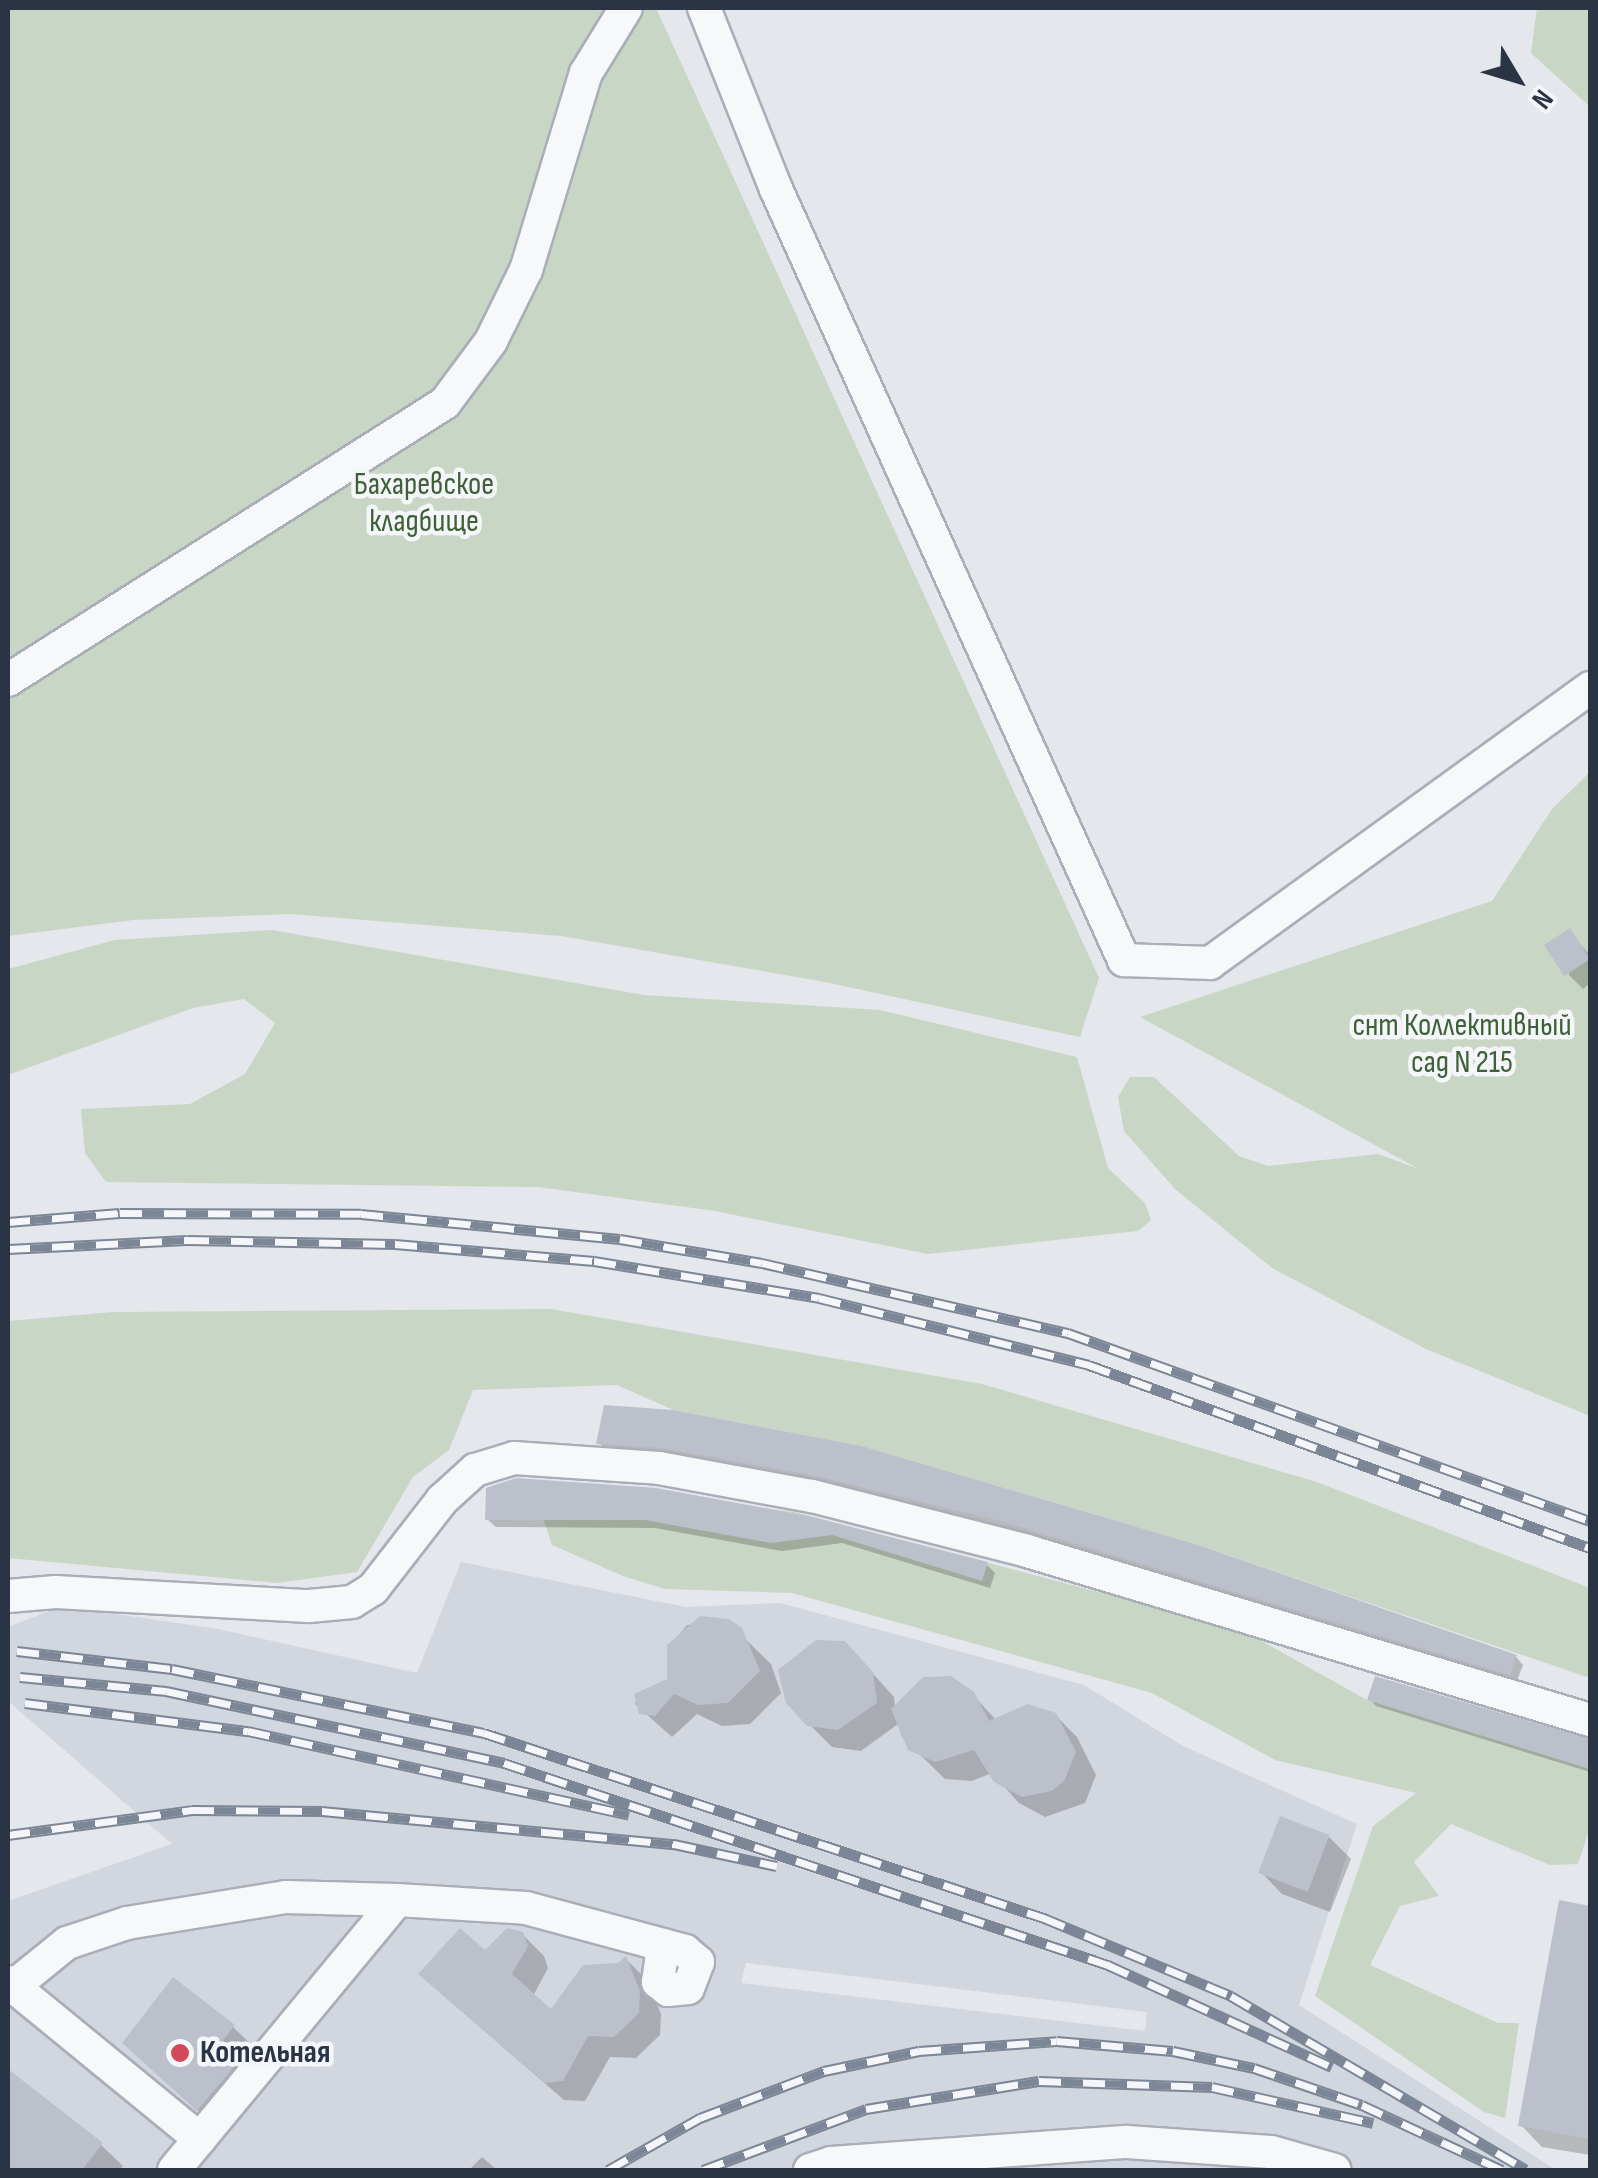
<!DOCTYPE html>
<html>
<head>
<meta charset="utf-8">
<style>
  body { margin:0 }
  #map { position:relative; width:1598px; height:2178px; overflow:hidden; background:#e4e7ec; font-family:"Sofia Sans Condensed",sans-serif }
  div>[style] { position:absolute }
  .built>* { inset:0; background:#d2d6de }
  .green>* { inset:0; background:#c9d6c5 }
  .shadow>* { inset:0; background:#0003 }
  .building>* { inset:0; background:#bbc0ca; transform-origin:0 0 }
  .roads { filter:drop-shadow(2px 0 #a9aeb7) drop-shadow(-2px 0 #a9aeb7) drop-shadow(0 2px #a9aeb7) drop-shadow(0 -2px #a9aeb7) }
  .minor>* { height:32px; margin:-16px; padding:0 16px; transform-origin:16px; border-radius:16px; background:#f7f8fa }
  .rail>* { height:11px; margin-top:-5.5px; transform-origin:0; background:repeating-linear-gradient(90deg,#f4f6f9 0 22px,#7d8696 0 44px); box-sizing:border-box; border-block:2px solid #7d8696 }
  .dots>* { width:28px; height:28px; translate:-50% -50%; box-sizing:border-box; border:5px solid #f4f6f9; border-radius:50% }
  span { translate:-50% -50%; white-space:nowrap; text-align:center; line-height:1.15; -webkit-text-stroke:9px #f4f6f9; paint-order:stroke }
  .park-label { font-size:32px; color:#3f6138 }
  .poi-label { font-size:32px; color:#2b3445; font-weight:700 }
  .left { translate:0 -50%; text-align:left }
  .frame { position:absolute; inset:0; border:10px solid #2b3445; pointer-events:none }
  .north { position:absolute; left:1468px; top:30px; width:100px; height:100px; -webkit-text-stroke:8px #f4f6f9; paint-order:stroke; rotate:128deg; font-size:28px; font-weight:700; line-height:40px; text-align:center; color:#2b3445 }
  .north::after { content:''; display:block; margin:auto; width:35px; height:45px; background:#2b3445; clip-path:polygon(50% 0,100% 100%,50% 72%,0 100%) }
</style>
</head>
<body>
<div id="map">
  <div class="built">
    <i style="clip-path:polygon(evenodd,461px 1562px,686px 1607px,780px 1603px,1084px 1685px,1183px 1746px,1357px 1824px,1299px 2005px,1556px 2170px,8px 2170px,8px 1901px,172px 1844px,8px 1701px,8px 1627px,62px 1606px,218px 1629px,417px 1673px,461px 1562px,746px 1963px,1147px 2012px,1145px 2031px,741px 1983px,746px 1963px)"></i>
  </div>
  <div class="green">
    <i style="clip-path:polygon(8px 8px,656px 8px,1099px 978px,1080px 1037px,825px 982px,561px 936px,290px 914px,133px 920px,8px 936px)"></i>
    <i style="clip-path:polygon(1537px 8px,1590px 8px,1590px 107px,1531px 53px)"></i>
    <i style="clip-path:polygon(1590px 772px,1590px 1416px,1426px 1349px,1272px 1268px,1175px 1189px,1124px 1131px,1118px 1097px,1130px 1077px,1154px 1077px,1239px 1156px,1268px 1166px,1378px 1154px,1419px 1169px,1140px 1017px,1492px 901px,1552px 809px)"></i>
    <i style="clip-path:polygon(272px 930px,644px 995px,880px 1010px,1077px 1057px,1108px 1168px,1145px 1203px,1151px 1220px,1138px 1231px,928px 1254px,715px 1211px,538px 1187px,106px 1182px,85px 1153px,81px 1109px,190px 1104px,245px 1074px,275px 1023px,244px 999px,193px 1008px,8px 1075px,8px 969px,115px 940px)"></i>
    <i style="clip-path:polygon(551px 1309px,982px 1384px,1317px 1482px,1590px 1588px,1590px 1678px,1195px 1544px,862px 1446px,673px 1410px,617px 1385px,473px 1390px,449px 1450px,413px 1477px,357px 1572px,277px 1583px,8px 1558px,8px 1321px,113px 1312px)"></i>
    <i style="clip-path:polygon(586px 1488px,795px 1512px,1242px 1630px,1367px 1700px,1590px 1769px,1590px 1827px,1578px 1864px,1550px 1865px,1451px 1824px,1414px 1862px,1439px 1896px,1400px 1906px,1370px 1965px,1498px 2023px,1519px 2023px,1505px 2118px,1484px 2112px,1315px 1996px,1373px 1826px,1416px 1793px,1275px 1760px,1152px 1693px,792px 1593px,665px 1589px,623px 1576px,552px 1545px,540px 1509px)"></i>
  </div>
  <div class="shadow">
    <i style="clip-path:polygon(1569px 932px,1590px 955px,1590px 983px,1583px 989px,1569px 975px)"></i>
    <i style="clip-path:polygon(606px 1407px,1516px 1657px,1523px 1665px,1517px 1681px,1010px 1528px,825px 1483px,607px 1450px,599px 1443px)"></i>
    <i style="clip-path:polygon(656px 1490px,986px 1564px,995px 1573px,990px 1588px,842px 1543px,782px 1551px,655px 1528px,496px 1527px,487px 1519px)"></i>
    <i style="clip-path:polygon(728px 1622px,771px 1664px,781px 1693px,750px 1724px,722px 1726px,697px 1714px,672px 1737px,635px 1704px,639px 1692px,670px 1681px,670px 1646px,687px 1625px)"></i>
    <i style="clip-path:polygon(866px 1666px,894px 1697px,895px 1707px,972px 1694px,997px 1721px,1055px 1715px,1077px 1737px,1096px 1775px,1085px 1803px,1045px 1817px,1019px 1803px,992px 1773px,972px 1781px,945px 1779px,902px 1737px,898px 1724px,861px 1751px,832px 1747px,809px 1724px)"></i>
    <i style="clip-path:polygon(1370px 1699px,1590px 1742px,1590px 1772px,1376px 1706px)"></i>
    <i style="clip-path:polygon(1329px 1837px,1351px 1859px,1330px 1912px,1282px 1894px,1261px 1872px)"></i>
    <i style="clip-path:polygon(1561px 1903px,1590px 1909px,1590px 2155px,1542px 2147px,1521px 2125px)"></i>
    <i style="clip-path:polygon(522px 1934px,544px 1956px,548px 1968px,533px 1996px,551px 2013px,626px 1959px,647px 1980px,661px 2014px,660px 2035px,636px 2058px,610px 2057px,585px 2101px,564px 2100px,443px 1995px,485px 1953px)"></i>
    <i style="clip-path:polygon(233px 2027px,255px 2048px,220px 2130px,147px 2064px)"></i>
    <i style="clip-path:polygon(8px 2072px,101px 2145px,123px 2166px,119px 2170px,8px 2170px)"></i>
    <i style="clip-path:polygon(482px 2157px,497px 2170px,469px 2170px)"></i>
  </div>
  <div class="building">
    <i style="left:1570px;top:928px;width:37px;height:31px;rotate:57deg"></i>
    <i style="clip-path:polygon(604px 1405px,673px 1410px,862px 1446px,1195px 1544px,1517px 1655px,1510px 1675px,1000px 1521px,816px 1476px,663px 1448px,596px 1444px)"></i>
    <i style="clip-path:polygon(516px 1478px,656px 1488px,808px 1516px,988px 1562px,982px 1581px,832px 1535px,771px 1543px,645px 1520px,485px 1520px,486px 1488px)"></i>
    <i style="clip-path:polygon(700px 1616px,729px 1619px,742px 1628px,760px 1671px,728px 1703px,698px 1705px,674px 1694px,655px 1716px,639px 1714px,634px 1694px,667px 1679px,667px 1645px)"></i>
    <i style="clip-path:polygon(816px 1640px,845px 1641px,873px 1672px,877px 1703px,838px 1730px,807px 1726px,786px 1703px,778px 1670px)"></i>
    <i style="clip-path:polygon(951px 1676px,974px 1692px,989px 1721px,1028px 1704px,1056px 1713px,1076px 1752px,1064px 1781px,1052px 1791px,1022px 1797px,994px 1782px,974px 1750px,935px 1762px,908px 1750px,891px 1709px,923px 1677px)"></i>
    <i style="clip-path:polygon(1375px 1676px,1590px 1739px,1590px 1769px,1367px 1700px)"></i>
    <i style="left:1280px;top:1816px;width:53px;height:61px;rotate:21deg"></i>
    <i style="clip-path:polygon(1559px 1900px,1590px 1906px,1590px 2139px,1518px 2126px)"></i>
    <i style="clip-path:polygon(460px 1928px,485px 1950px,507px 1928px,523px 1932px,528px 1946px,512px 1974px,551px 2009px,583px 1965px,618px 1963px,626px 1956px,640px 1991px,639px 2013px,614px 2037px,588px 2036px,563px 2081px,545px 2083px,418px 1974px)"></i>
    <i style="clip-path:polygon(173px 1977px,235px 2025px,217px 2048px,237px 2063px,197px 2111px,122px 2043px)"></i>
    <i style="clip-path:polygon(8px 2069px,103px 2143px,82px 2170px,8px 2170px)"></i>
  </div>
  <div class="roads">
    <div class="minor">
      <i style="left:704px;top:8px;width:195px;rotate:68.3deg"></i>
      <i style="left:776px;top:189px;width:846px;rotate:65.71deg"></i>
      <i style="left:1124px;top:960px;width:86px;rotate:2deg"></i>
      <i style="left:1210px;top:963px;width:469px;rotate:-35.9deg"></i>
      <i style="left:8px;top:680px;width:517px;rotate:-32.37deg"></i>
      <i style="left:445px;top:403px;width:77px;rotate:-53.4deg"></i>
      <i style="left:491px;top:341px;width:79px;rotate:-63.8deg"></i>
      <i style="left:526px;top:270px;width:206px;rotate:-73.1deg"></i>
      <i style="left:586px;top:73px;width:76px;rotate:-58.4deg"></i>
      <i style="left:8px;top:1596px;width:48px;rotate:-4.8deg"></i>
      <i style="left:56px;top:1592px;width:253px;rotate:3.2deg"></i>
      <i style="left:309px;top:1606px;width:43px;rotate:-5.3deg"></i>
      <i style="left:352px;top:1602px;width:25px;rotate:-32deg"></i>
      <i style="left:373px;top:1589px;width:113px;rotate:-52.2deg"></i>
      <i style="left:442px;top:1500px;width:45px;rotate:-42.3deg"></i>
      <i style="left:475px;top:1470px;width:41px;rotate:-17.1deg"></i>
      <i style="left:514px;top:1458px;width:145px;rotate:3.9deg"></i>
      <i style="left:659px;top:1468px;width:156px;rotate:10.4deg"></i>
      <i style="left:812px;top:1496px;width:222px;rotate:14.3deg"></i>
      <i style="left:1027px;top:1551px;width:588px;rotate:16.71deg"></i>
      <i style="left:8px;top:1982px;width:248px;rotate:39.3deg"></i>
      <i style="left:14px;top:1986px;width:68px;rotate:-39.1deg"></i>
      <i style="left:67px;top:1943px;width:63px;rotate:-18.4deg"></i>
      <i style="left:127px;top:1923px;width:161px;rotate:-9.3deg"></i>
      <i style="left:286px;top:1897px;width:111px;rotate:1.5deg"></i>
      <i style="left:174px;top:2170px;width:350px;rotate:-50.4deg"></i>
      <i style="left:397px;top:1900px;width:129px;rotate:3.5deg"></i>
      <i style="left:526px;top:1908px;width:142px;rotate:15.1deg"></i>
      <i style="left:663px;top:1945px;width:23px;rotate:15deg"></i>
      <i style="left:685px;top:1951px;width:17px;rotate:40deg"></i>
      <i style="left:698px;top:1962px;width:28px;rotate:111deg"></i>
      <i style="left:688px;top:1988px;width:20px;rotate:174deg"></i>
      <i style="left:668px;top:1990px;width:13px;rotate:-141deg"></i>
      <i style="left:658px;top:1982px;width:37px;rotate:-82deg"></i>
      <i style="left:810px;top:2170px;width:22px;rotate:-18deg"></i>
      <i style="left:831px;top:2163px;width:297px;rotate:-4.1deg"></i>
      <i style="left:1127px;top:2142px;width:144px;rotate:4deg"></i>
      <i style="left:1271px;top:2152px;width:66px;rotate:15.7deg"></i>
    </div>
  </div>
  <div class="rail">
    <i style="left:8px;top:1222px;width:112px;rotate:-4.6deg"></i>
    <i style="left:120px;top:1213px;width:241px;rotate:0.2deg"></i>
    <i style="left:361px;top:1214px;width:260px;rotate:5.5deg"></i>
    <i style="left:620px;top:1239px;width:144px;rotate:9.6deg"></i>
    <i style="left:762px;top:1263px;width:314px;rotate:12.9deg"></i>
    <i style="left:1068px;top:1333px;width:555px;rotate:19.81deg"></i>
    <i style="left:8px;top:1249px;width:179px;rotate:-2.9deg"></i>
    <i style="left:187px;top:1240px;width:208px;rotate:1.1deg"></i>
    <i style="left:395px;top:1244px;width:200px;rotate:4.9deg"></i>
    <i style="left:594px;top:1261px;width:228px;rotate:9.3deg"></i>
    <i style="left:819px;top:1298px;width:278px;rotate:13.9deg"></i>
    <i style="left:1089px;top:1365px;width:533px;rotate:20.07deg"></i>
    <i style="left:17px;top:1651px;width:156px;rotate:6.6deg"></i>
    <i style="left:172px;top:1669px;width:318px;rotate:11.6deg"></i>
    <i style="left:484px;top:1733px;width:590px;rotate:18.28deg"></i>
    <i style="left:1044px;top:1918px;width:203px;rotate:22.6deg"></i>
    <i style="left:1231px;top:1996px;width:342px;rotate:30.5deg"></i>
    <i style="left:20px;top:1677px;width:147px;rotate:5.5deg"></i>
    <i style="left:166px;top:1691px;width:346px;rotate:12deg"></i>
    <i style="left:504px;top:1763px;width:637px;rotate:18.49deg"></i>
    <i style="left:1108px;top:1965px;width:246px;rotate:24.5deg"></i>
    <i style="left:25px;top:1703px;width:225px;rotate:7.2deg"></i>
    <i style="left:248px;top:1731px;width:390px;rotate:12.4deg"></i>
    <i style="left:8px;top:1835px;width:186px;rotate:-7.7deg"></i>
    <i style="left:192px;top:1810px;width:130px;rotate:0.4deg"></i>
    <i style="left:322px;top:1811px;width:354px;rotate:5.4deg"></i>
    <i style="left:674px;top:1844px;width:105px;rotate:12.1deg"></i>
    <i style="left:608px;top:2170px;width:106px;rotate:-29.5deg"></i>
    <i style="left:700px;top:2118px;width:133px;rotate:-20.8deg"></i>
    <i style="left:824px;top:2071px;width:97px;rotate:-11.9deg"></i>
    <i style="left:919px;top:2051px;width:138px;rotate:-4.1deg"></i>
    <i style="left:1057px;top:2041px;width:116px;rotate:4.9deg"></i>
    <i style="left:1173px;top:2051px;width:83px;rotate:11.9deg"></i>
    <i style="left:1254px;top:2068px;width:114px;rotate:18.9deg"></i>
    <i style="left:1362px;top:2105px;width:154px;rotate:24.9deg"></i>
    <i style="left:703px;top:2170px;width:174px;rotate:-20.5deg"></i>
    <i style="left:866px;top:2109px;width:175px;rotate:-9.2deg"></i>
    <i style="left:1039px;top:2081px;width:173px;rotate:2deg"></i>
    <i style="left:1212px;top:2087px;width:165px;rotate:12.6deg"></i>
  </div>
  <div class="dots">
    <i style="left:180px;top:2053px;background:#d1495b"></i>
  </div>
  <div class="park-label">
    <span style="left:424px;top:504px">Бахаревское<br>кладбище</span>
    <span style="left:1462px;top:1045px">снт Коллективный<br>сад N 215</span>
  </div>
  <div class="poi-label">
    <span class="left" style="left:200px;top:2053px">Котельная</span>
  </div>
  <div class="frame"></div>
  <div class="north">N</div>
</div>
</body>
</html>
